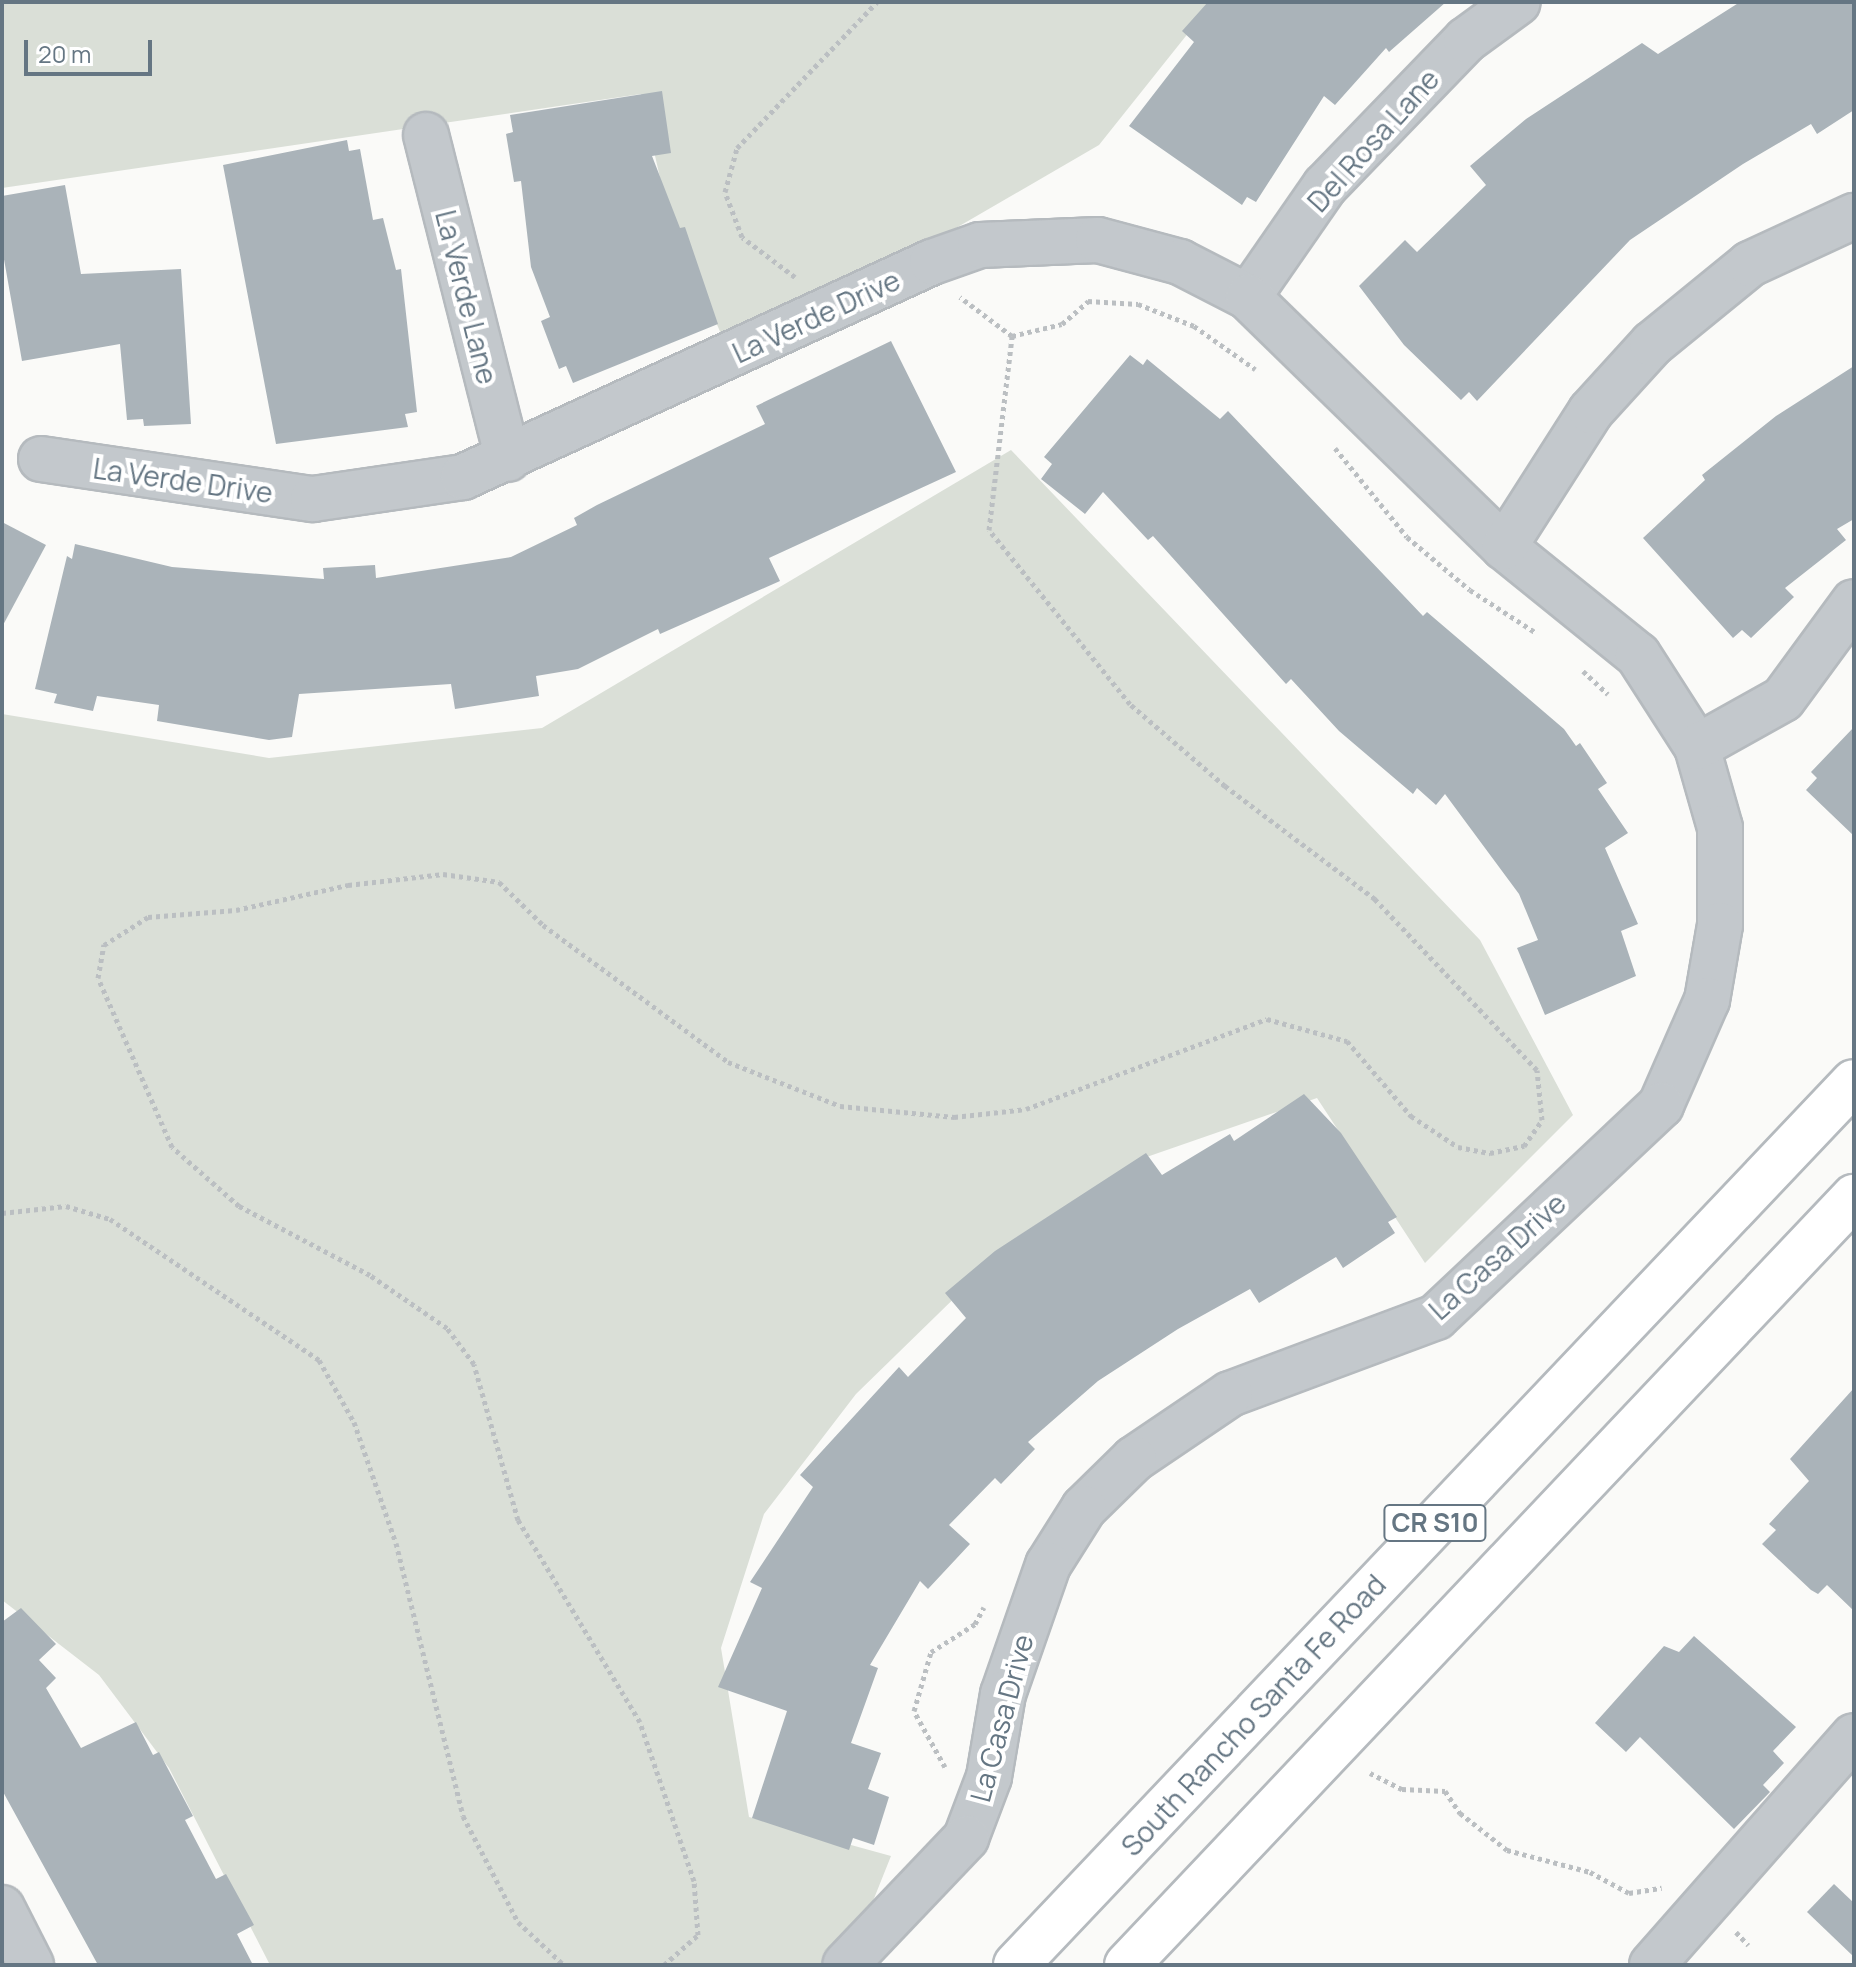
<!DOCTYPE html>
<html>
<head>
<meta charset="utf-8">
<style>
  body { margin:0 }
  #map { position:relative; width:1856px; height:1967px; overflow:hidden; background:#fafaf8; font-family:Manrope,sans-serif }
  div>[style] { position:absolute }
  .green>* { inset:0; background:#dadfd7 }
  .building>* { inset:0; background:#aab3b9 }
  .path>* { height:5px; margin-top:-2.5px; transform-origin:0; background:repeating-linear-gradient(90deg,#bbbfc2 0 4px,transparent 0 8px) }
  .roads { filter:drop-shadow(2px 0 #b5babe) drop-shadow(-2px 0 #b5babe) drop-shadow(0 2px #b5babe) drop-shadow(0 -2px #b5babe) }
  .street>* { height:44px; margin:-22px; padding:0 22px; transform-origin:22px; border-radius:22px; background:#c3c8cc }
  .primary>* { height:44px; margin:-22px; padding:0 22px; transform-origin:22px; border-radius:22px; background:#fff }
  span { translate:-50% -50%; white-space:nowrap; text-align:center; line-height:1.15; -webkit-text-stroke:8px #fff; paint-order:stroke }
  .shield-label span { padding:2px 6px; background:#fff; border:2px solid; border-radius:6px; -webkit-text-stroke-width:0 }
  .shield-label { font-size:26px; color:#657683; font-weight:700 }
  .street-label { font-size:28px; color:#657683 }
  .frame { position:absolute; inset:0; border:4px solid #657683; pointer-events:none }
  .scale { position:absolute; left:24px; top:40px; width:128px; height:36px; box-sizing:border-box; border:4px solid #657683; border-top:0; padding-left:10px; font-size:24px; line-height:28px; white-space:nowrap; color:#657683; -webkit-text-stroke:6px #fff; paint-order:stroke }
</style>
</head>
<body>
<div id="map">
  <div class="green">
    <i style="clip-path:polygon(2px 2px,1213px 2px,1099px 145px,856px 286px,722px 336px,668px 213px,641px 94px,2px 188px)"></i>
    <i style="clip-path:polygon(1011px 450px,1480px 940px,1573px 1115px,1425px 1263px,1317px 1098px,1138px 1160px,1017px 1237px,856px 1394px,764px 1514px,721px 1648px,749px 1817px,891px 1856px,863px 1926px,828px 1965px,270px 1965px,169px 1768px,99px 1675px,2px 1600px,2px 714px,269px 758px,542px 728px)"></i>
  </div>
  <div class="building">
    <i style="clip-path:polygon(1208px 2px,1446px 2px,1389px 52px,1386px 48px,1335px 105px,1324px 96px,1256px 202px,1247px 197px,1242px 205px,1129px 126px,1194px 42px,1182px 31px)"></i>
    <i style="clip-path:polygon(1740px 2px,1854px 2px,1854px 110px,1817px 134px,1811px 124px,1743px 164px,1630px 240px,1477px 401px,1469px 392px,1461px 400px,1404px 345px,1359px 286px,1405px 240px,1417px 252px,1486px 185px,1470px 166px,1526px 119px,1642px 43px,1658px 54px)"></i>
    <i style="clip-path:polygon(662px 91px,671px 153px,652px 156px,680px 228px,685px 227px,718px 324px,573px 383px,566px 366px,559px 369px,541px 321px,550px 317px,531px 267px,521px 181px,514px 182px,506px 134px,513px 132px,510px 115px)"></i>
    <i style="clip-path:polygon(347px 140px,349px 151px,360px 149px,373px 220px,383px 218px,396px 270px,401px 269px,417px 412px,405px 414px,408px 427px,276px 444px,223px 165px)"></i>
    <i style="clip-path:polygon(65px 185px,81px 274px,181px 269px,191px 424px,144px 426px,143px 419px,127px 420px,120px 344px,22px 361px,2px 248px,2px 196px)"></i>
    <i style="clip-path:polygon(891px 341px,956px 472px,769px 558px,780px 581px,660px 634px,658px 629px,578px 669px,536px 676px,539px 696px,455px 709px,451px 684px,299px 694px,292px 737px,269px 740px,157px 721px,159px 705px,97px 696px,93px 711px,54px 703px,57px 694px,35px 689px,67px 556px,72px 559px,75px 544px,172px 567px,324px 579px,323px 568px,375px 565px,376px 578px,511px 557px,577px 525px,574px 518px,597px 505px,765px 424px,756px 406px)"></i>
    <i style="clip-path:polygon(1130px 355px,1143px 365px,1147px 359px,1220px 419px,1228px 411px,1423px 616px,1427px 612px,1564px 729px,1576px 746px,1580px 743px,1607px 783px,1598px 789px,1628px 833px,1605px 848px,1638px 924px,1621px 931px,1636px 976px,1545px 1015px,1517px 948px,1538px 940px,1519px 894px,1445px 794px,1436px 805px,1417px 788px,1413px 794px,1339px 731px,1291px 679px,1286px 684px,1153px 536px,1148px 540px,1103px 492px,1085px 514px,1041px 479px,1052px 464px,1044px 457px)"></i>
    <i style="clip-path:polygon(1854px 366px,1854px 519px,1837px 529px,1846px 540px,1785px 588px,1794px 597px,1751px 638px,1742px 630px,1733px 638px,1643px 538px,1705px 480px,1702px 475px,1776px 416px)"></i>
    <i style="clip-path:polygon(2px 522px,46px 545px,2px 627px)"></i>
    <i style="clip-path:polygon(1854px 727px,1854px 836px,1806px 790px,1817px 778px,1811px 772px)"></i>
    <i style="clip-path:polygon(1304px 1094px,1341px 1133px,1397px 1217px,1388px 1222px,1395px 1233px,1343px 1268px,1336px 1257px,1259px 1303px,1250px 1289px,1178px 1329px,1098px 1381px,1028px 1442px,1035px 1449px,1001px 1484px,995px 1478px,949px 1525px,970px 1544px,928px 1589px,920px 1581px,870px 1665px,878px 1668px,851px 1743px,881px 1753px,868px 1789px,889px 1797px,874px 1845px,853px 1838px,849px 1850px,752px 1818px,787px 1711px,718px 1687px,762px 1588px,750px 1582px,813px 1487px,800px 1475px,899px 1367px,908px 1377px,966px 1318px,945px 1293px,995px 1251px,1146px 1153px,1162px 1175px,1230px 1134px,1234px 1141px)"></i>
    <i style="clip-path:polygon(1854px 1388px,1854px 1611px,1827px 1585px,1818px 1594px,1811px 1590px,1762px 1544px,1776px 1530px,1769px 1524px,1809px 1481px,1790px 1459px)"></i>
    <i style="clip-path:polygon(21px 1608px,56px 1644px,39px 1660px,56px 1678px,46px 1688px,81px 1748px,136px 1722px,153px 1755px,159px 1752px,193px 1816px,185px 1820px,216px 1879px,226px 1874px,254px 1925px,237px 1934px,253px 1965px,98px 1965px,2px 1790px,2px 1622px)"></i>
    <i style="clip-path:polygon(1694px 1636px,1796px 1727px,1773px 1751px,1784px 1763px,1763px 1785px,1770px 1792px,1734px 1829px,1640px 1737px,1626px 1752px,1595px 1723px,1664px 1646px,1679px 1652px)"></i>
    <i style="clip-path:polygon(1834px 1884px,1854px 1903px,1854px 1957px,1807px 1912px)"></i>
  </div>
  <div class="path">
    <i style="left:795px;top:277px;width:66px;rotate:-143deg"></i>
    <i style="left:742px;top:237px;width:48px;rotate:-110.7deg"></i>
    <i style="left:725px;top:192px;width:46px;rotate:-74.7deg"></i>
    <i style="left:737px;top:148px;width:202px;rotate:-46.2deg"></i>
    <i style="left:1012px;top:336px;width:51px;rotate:-13.5deg"></i>
    <i style="left:1062px;top:324px;width:35px;rotate:-41deg"></i>
    <i style="left:1088px;top:301px;width:50px;rotate:3.4deg"></i>
    <i style="left:1138px;top:304px;width:60px;rotate:21.4deg"></i>
    <i style="left:1194px;top:326px;width:75px;rotate:35.2deg"></i>
    <i style="left:1335px;top:448px;width:114px;rotate:51deg"></i>
    <i style="left:1407px;top:537px;width:82px;rotate:40.1deg"></i>
    <i style="left:1470px;top:590px;width:77px;rotate:32.9deg"></i>
    <i style="left:1583px;top:671px;width:34px;rotate:43deg"></i>
    <i style="left:2px;top:1213px;width:64px;rotate:-6.2deg"></i>
    <i style="left:66px;top:1206px;width:46px;rotate:16.5deg"></i>
    <i style="left:110px;top:1219px;width:252px;rotate:34deg"></i>
    <i style="left:319px;top:1360px;width:71px;rotate:60.6deg"></i>
    <i style="left:354px;top:1422px;width:128px;rotate:70.9deg"></i>
    <i style="left:396px;top:1543px;width:281px;rotate:76.2deg"></i>
    <i style="left:463px;top:1816px;width:119px;rotate:62.6deg"></i>
    <i style="left:518px;top:1922px;width:63px;rotate:43.1deg"></i>
    <i style="left:945px;top:1767px;width:64px;rotate:-119deg"></i>
    <i style="left:914px;top:1711px;width:61px;rotate:-73.9deg"></i>
    <i style="left:931px;top:1652px;width:52px;rotate:-32.5deg"></i>
    <i style="left:975px;top:1624px;width:19px;rotate:-62deg"></i>
    <i style="left:1370px;top:1773px;width:36px;rotate:27deg"></i>
    <i style="left:1402px;top:1789px;width:43px;rotate:2.7deg"></i>
    <i style="left:1445px;top:1791px;width:27px;rotate:56deg"></i>
    <i style="left:1460px;top:1813px;width:60px;rotate:38.2deg"></i>
    <i style="left:1507px;top:1850px;width:86px;rotate:14.8deg"></i>
    <i style="left:1590px;top:1872px;width:44px;rotate:28.3deg"></i>
    <i style="left:1629px;top:1893px;width:33px;rotate:-9deg"></i>
    <i style="left:1736px;top:1932px;width:18px;rotate:47deg"></i>
    <i style="left:664px;top:1965px;width:45px;rotate:-41.4deg"></i>
    <i style="left:698px;top:1935px;width:54px;rotate:-94.2deg"></i>
    <i style="left:694px;top:1881px;width:168px;rotate:-108.8deg"></i>
    <i style="left:640px;top:1722px;width:236px;rotate:-121.1deg"></i>
    <i style="left:518px;top:1520px;width:162px;rotate:-105.8deg"></i>
    <i style="left:474px;top:1364px;width:45px;rotate:-126.9deg"></i>
    <i style="left:447px;top:1328px;width:93px;rotate:-145.5deg"></i>
    <i style="left:370px;top:1275px;width:148px;rotate:-152.2deg"></i>
    <i style="left:239px;top:1206px;width:89px;rotate:-138.6deg"></i>
    <i style="left:172px;top:1147px;width:184px;rotate:-113.6deg"></i>
    <i style="left:98px;top:978px;width:34px;rotate:-80deg"></i>
    <i style="left:104px;top:945px;width:52px;rotate:-32.5deg"></i>
    <i style="left:148px;top:917px;width:88px;rotate:-4.5deg"></i>
    <i style="left:236px;top:910px;width:115px;rotate:-12.6deg"></i>
    <i style="left:348px;top:885px;width:96px;rotate:-6.6deg"></i>
    <i style="left:443px;top:874px;width:57px;rotate:8.1deg"></i>
    <i style="left:499px;top:882px;width:62px;rotate:44.3deg"></i>
    <i style="left:543px;top:925px;width:230px;rotate:36.5deg"></i>
    <i style="left:728px;top:1062px;width:120px;rotate:21.4deg"></i>
    <i style="left:840px;top:1106px;width:115px;rotate:5.5deg"></i>
    <i style="left:954px;top:1117px;width:72px;rotate:-6.3deg"></i>
    <i style="left:1026px;top:1109px;width:257px;rotate:-20.5deg"></i>
    <i style="left:1267px;top:1019px;width:83px;rotate:15.4deg"></i>
    <i style="left:1347px;top:1041px;width:99px;rotate:49.5deg"></i>
    <i style="left:1411px;top:1116px;width:56px;rotate:33.4deg"></i>
    <i style="left:1458px;top:1147px;width:33px;rotate:11deg"></i>
    <i style="left:1490px;top:1153px;width:35px;rotate:-12deg"></i>
    <i style="left:1524px;top:1146px;width:32px;rotate:-55deg"></i>
    <i style="left:1542px;top:1120px;width:50px;rotate:-95.7deg"></i>
    <i style="left:1537px;top:1070px;width:236px;rotate:-133.5deg"></i>
    <i style="left:1375px;top:899px;width:188px;rotate:-143deg"></i>
    <i style="left:1225px;top:786px;width:125px;rotate:-139.2deg"></i>
    <i style="left:1130px;top:704px;width:224px;rotate:-129deg"></i>
    <i style="left:989px;top:530px;width:195px;rotate:-83.2deg"></i>
    <i style="left:1012px;top:336px;width:65px;rotate:-143.1deg"></i>
  </div>
  <div class="roads">
    <div class="street">
      <i style="left:426px;top:135px;width:334px;rotate:75.8deg"></i>
      <i style="left:1248px;top:297px;width:135px;rotate:-55.3deg"></i>
      <i style="left:1325px;top:186px;width:203px;rotate:-46deg"></i>
      <i style="left:1466px;top:40px;width:64px;rotate:-36.2deg"></i>
      <i style="left:41px;top:459px;width:275px;rotate:8.4deg"></i>
      <i style="left:313px;top:499px;width:152px;rotate:-8.3deg"></i>
      <i style="left:463px;top:477px;width:516px;rotate:-24.63deg"></i>
      <i style="left:932px;top:262px;width:51px;rotate:-19.5deg"></i>
      <i style="left:980px;top:245px;width:118px;rotate:-2.4deg"></i>
      <i style="left:1098px;top:240px;width:85px;rotate:15deg"></i>
      <i style="left:1180px;top:262px;width:76px;rotate:27.2deg"></i>
      <i style="left:1248px;top:297px;width:358px;rotate:44.3deg"></i>
      <i style="left:1504px;top:547px;width:172px;rotate:38.9deg"></i>
      <i style="left:1638px;top:655px;width:109px;rotate:57.3deg"></i>
      <i style="left:1697px;top:747px;width:84px;rotate:74.1deg"></i>
      <i style="left:1720px;top:828px;width:97px;rotate:90deg"></i>
      <i style="left:1720px;top:925px;width:76px;rotate:99.8deg"></i>
      <i style="left:1707px;top:1000px;width:115px;rotate:113.7deg"></i>
      <i style="left:1661px;top:1105px;width:309px;rotate:136.7deg"></i>
      <i style="left:1436px;top:1317px;width:220px;rotate:159.5deg"></i>
      <i style="left:1230px;top:1394px;width:116px;rotate:145.9deg"></i>
      <i style="left:1134px;top:1459px;width:70px;rotate:135.6deg"></i>
      <i style="left:1084px;top:1508px;width:67px;rotate:122.3deg"></i>
      <i style="left:1048px;top:1565px;width:137px;rotate:109.2deg"></i>
      <i style="left:1003px;top:1694px;width:84px;rotate:99.6deg"></i>
      <i style="left:989px;top:1777px;width:65px;rotate:110.7deg"></i>
      <i style="left:966px;top:1838px;width:175px;rotate:133.6deg"></i>
      <i style="left:1504px;top:547px;width:161px;rotate:-57.4deg"></i>
      <i style="left:1591px;top:411px;width:91px;rotate:-47.7deg"></i>
      <i style="left:1652px;top:344px;width:127px;rotate:-39.2deg"></i>
      <i style="left:1750px;top:264px;width:115px;rotate:-24.8deg"></i>
      <i style="left:1697px;top:747px;width:98px;rotate:-29.2deg"></i>
      <i style="left:1783px;top:699px;width:120px;rotate:-53.8deg"></i>
      <i style="left:2px;top:1908px;width:64px;rotate:63deg"></i>
      <i style="left:1652px;top:1965px;width:305px;rotate:-48.6deg"></i>
    </div>
    <div class="primary">
      <i style="left:1016px;top:1965px;width:1217px;rotate:-46.5deg"></i>
      <i style="left:1127px;top:1965px;width:1058px;rotate:-46.57deg"></i>
    </div>
  </div>
  <div class="shield-label">
    <span style="left:1435px;top:1523px">CR S10</span>
  </div>
  <div class="street-label">
    <span style="left:1373px;top:140px;rotate:-48deg">Del Rosa Lane</span>
    <span style="left:467px;top:297px;rotate:76deg">La Verde Lane</span>
    <span style="left:816px;top:316px;rotate:-25deg">La Verde Drive</span>
    <span style="left:183px;top:480px;rotate:8deg">La Verde Drive</span>
    <span style="left:1497px;top:1256px;rotate:-42deg">La Casa Drive</span>
    <span style="left:1253px;top:1715px;rotate:-47deg">South Rancho Santa Fe Road</span>
    <span style="left:1001px;top:1718px;rotate:-75deg">La Casa Drive</span>
  </div>
  <div class="frame"></div>
  <div class="scale">20 m</div>
</div>
</body>
</html>
